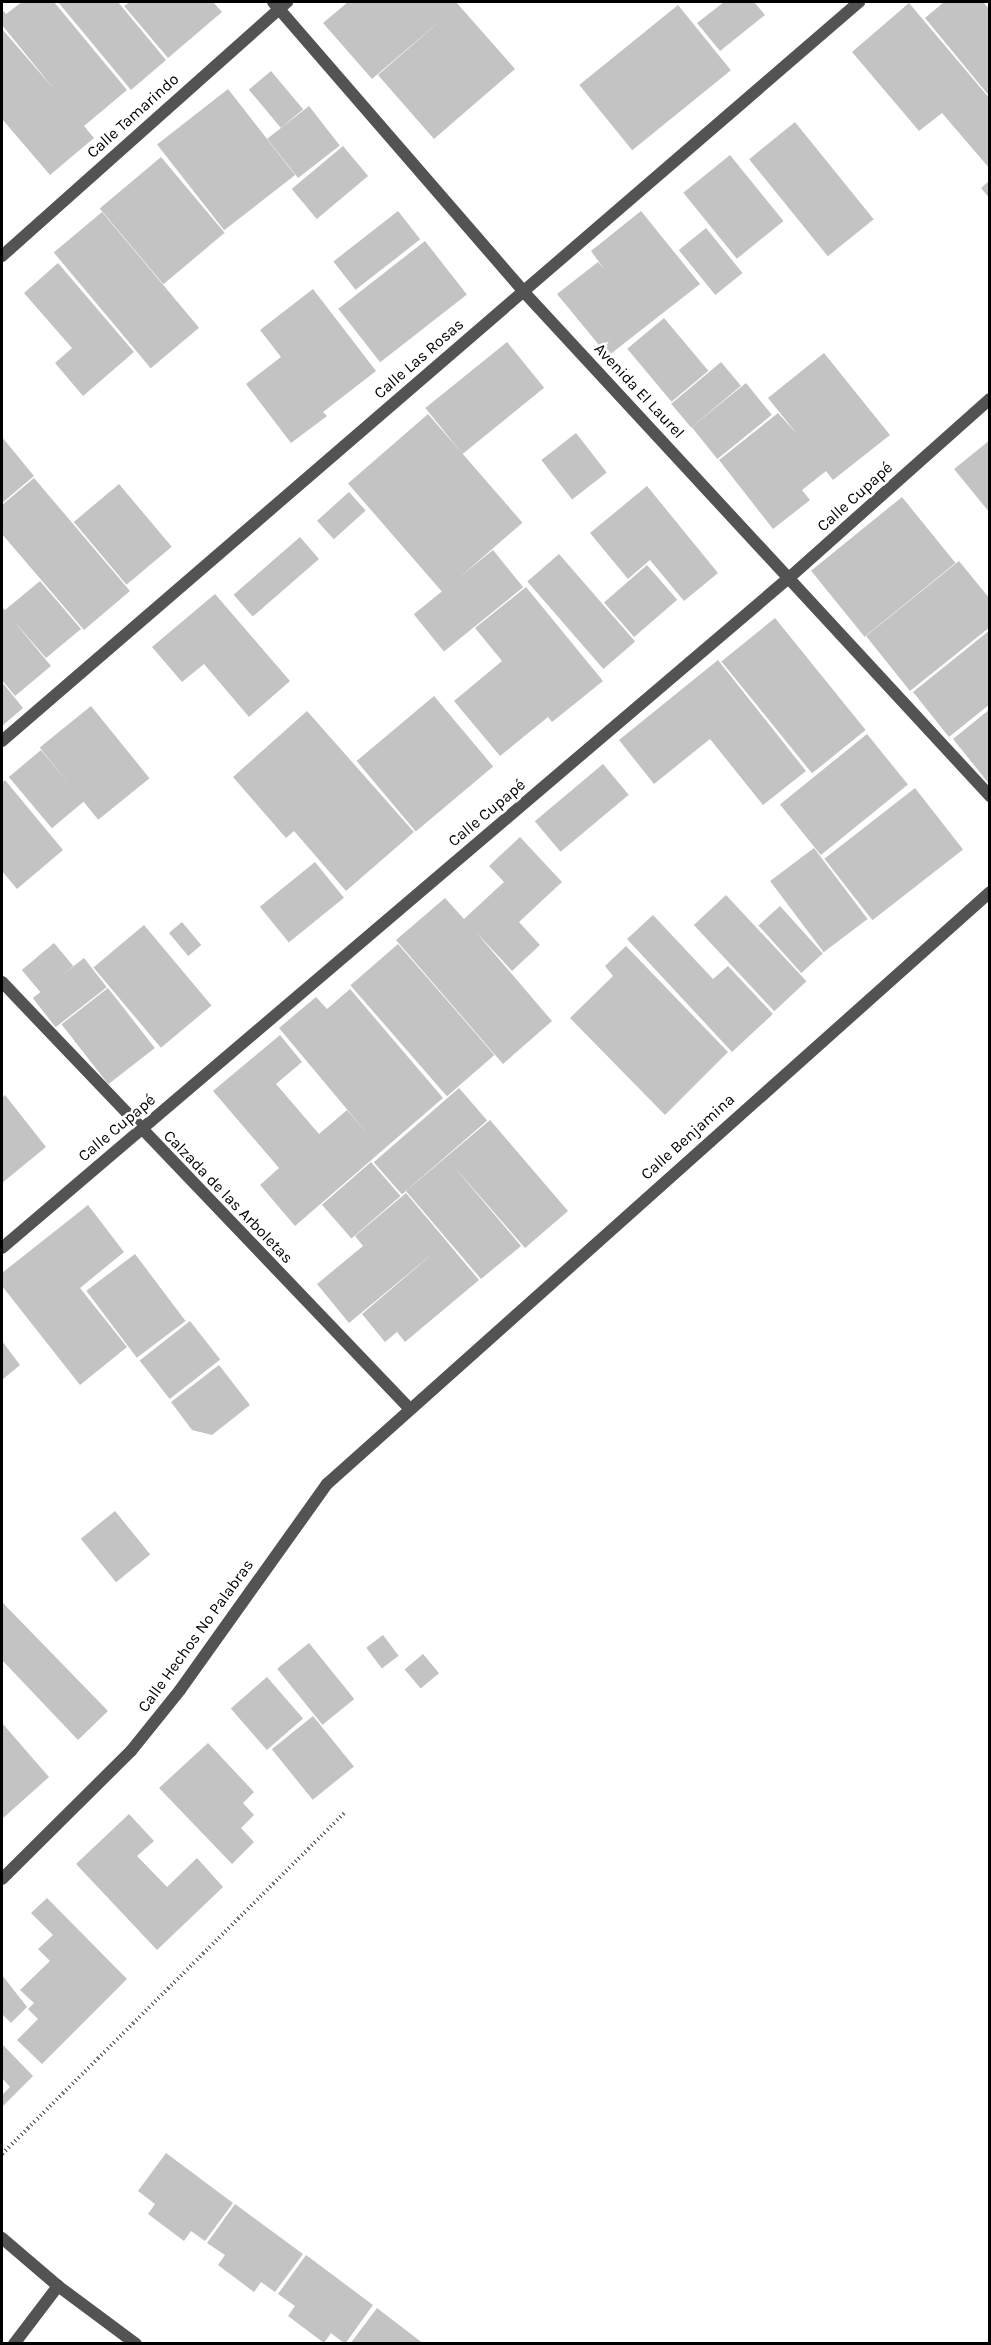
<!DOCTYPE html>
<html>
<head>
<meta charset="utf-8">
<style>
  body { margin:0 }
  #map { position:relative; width:991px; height:2345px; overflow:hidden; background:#fff; font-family:Karla,sans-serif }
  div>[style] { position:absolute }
  .building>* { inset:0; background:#c3c3c3; transform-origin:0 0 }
  .path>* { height:4px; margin-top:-2px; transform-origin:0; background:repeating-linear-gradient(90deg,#757575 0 1.5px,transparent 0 4.5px) }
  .pedestrian>* { height:12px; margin:-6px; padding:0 6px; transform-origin:6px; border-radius:6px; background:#535353 }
  .minor>* { height:12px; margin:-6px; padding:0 6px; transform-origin:6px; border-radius:6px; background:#535353 }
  span { translate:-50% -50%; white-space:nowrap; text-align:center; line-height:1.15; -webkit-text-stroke:5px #fff; paint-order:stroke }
  .street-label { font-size:16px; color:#000 }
  .frame { position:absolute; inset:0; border:3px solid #000; pointer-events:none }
</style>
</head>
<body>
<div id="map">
  <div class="building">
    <i style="clip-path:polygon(22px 2px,54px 2px,127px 90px,84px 126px,94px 138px,50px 175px,2px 119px,2px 29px,54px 89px,2px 25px,2px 9px,6px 14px)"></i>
    <i style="clip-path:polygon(58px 2px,118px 2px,166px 60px,131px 90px)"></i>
    <i style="clip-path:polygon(130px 2px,213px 2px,222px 12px,168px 58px,124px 6px)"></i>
    <i style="clip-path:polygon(348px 2px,456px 2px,515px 69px,434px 139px,378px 75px,447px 15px,372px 79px,323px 23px)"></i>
    <i style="clip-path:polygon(724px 2px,754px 2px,765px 15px,720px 51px,697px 23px)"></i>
    <i style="clip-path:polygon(944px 2px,983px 2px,990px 10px,990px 97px,925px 18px)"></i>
    <i style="clip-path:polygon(909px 3px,990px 99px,990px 169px,942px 113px,919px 131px,852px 52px)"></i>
    <i style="left:678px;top:5px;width:84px;height:127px;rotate:51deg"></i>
    <i style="left:271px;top:71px;width:50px;height:29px;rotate:50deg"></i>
    <i style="left:228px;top:89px;width:109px;height:90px;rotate:52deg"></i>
    <i style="left:309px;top:106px;width:50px;height:53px;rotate:52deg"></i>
    <i style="left:795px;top:122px;width:125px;height:59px;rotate:51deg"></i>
    <i style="left:343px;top:146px;width:39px;height:67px;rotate:50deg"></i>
    <i style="left:730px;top:155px;width:85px;height:60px;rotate:51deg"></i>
    <i style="left:161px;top:157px;width:99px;height:80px;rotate:50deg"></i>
    <i style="clip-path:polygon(990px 180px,990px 199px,981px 188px)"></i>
    <i style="left:398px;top:211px;width:36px;height:82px;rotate:52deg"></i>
    <i style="clip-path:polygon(641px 211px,700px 284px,608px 356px,557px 294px,598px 262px,604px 269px,591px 251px)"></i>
    <i style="left:102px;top:212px;width:151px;height:63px;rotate:50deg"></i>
    <i style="left:706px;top:228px;width:58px;height:35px;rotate:51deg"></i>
    <i style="left:425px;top:241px;width:68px;height:110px;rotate:52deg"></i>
    <i style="clip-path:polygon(58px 263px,134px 352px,83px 396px,55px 363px,72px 348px,24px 293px)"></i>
    <i style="clip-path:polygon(313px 289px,376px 371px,323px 412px,327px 416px,291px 443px,246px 384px,281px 357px,260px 330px)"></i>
    <i style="left:664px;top:318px;width:69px;height:48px;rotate:50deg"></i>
    <i style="left:507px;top:342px;width:59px;height:105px;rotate:51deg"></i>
    <i style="clip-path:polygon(824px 353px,890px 435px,833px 480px,826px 471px,802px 490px,810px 500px,773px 529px,719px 460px,778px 413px,797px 434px,768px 398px)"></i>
    <i style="left:721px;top:362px;width:31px;height:65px;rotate:50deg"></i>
    <i style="left:746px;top:383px;width:41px;height:70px;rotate:51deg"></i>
    <i style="left:428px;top:414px;width:144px;height:106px;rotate:49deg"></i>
    <i style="left:576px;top:433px;width:50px;height:44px;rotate:52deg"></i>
    <i style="clip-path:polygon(2px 437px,34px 476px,2px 503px)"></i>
    <i style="clip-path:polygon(990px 440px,990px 513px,954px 469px)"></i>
    <i style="clip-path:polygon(34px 478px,130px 591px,84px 630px,2px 534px,2px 505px)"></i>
    <i style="left:119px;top:484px;width:82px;height:59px;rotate:50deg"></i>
    <i style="clip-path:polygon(647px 486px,718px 573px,684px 601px,650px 560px,628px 579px,590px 533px)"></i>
    <i style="left:349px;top:492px;width:25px;height:43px;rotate:48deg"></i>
    <i style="left:902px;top:497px;width:85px;height:117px;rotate:51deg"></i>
    <i style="left:300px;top:537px;width:29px;height:88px;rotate:49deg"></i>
    <i style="left:493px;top:550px;width:48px;height:102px;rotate:51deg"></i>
    <i style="left:559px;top:554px;width:116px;height:42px;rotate:49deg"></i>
    <i style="clip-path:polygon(959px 561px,990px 599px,990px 627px,910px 691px,866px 636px)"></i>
    <i style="left:647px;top:565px;width:46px;height:57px;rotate:49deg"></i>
    <i style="clip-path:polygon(40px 581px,81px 629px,46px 658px,12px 619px,51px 666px,15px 696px,2px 680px,2px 607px,5px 610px)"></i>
    <i style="clip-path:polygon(526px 587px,603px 681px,552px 722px,548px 717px,500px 756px,454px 701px,502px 661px,475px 628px)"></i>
    <i style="clip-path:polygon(215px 594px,290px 681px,249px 717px,204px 664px,182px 682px,152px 647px)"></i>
    <i style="left:775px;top:618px;width:144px;height:69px;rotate:51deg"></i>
    <i style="clip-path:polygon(990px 630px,990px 704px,949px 737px,913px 692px)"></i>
    <i style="clip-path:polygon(718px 660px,806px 771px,763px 805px,710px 739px,654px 784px,619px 740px)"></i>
    <i style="clip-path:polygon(2px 682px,23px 708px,2px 726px)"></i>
    <i style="left:434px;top:696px;width:92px;height:101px;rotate:50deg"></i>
    <i style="left:91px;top:706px;width:93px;height:66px;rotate:51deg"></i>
    <i style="clip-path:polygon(990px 709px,990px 785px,953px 739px)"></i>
    <i style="clip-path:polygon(307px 711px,414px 832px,346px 891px,294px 831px,286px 838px,233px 777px)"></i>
    <i style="left:867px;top:734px;width:65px;height:112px;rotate:51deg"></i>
    <i style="left:41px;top:750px;width:67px;height:42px;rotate:50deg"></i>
    <i style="left:603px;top:764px;width:40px;height:89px;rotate:50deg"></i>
    <i style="clip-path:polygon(5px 780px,63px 850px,17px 889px,2px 871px,2px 783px)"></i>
    <i style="left:915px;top:788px;width:78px;height:115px;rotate:52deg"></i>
    <i style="clip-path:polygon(520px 837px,562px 882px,519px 922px,540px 945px,512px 971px,475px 931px,552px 1021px,503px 1064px,396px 940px,445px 898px,464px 919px,504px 882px,489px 866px)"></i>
    <i style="left:814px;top:848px;width:89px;height:55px;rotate:53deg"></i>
    <i style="left:315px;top:862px;width:46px;height:71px;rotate:51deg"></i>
    <i style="left:726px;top:895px;width:118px;height:44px;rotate:47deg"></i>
    <i style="left:780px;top:906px;width:64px;height:29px;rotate:48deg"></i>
    <i style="clip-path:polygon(653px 915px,713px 979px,728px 966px,773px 1014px,732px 1052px,627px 939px)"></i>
    <i style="left:182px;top:922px;width:30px;height:17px;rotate:50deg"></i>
    <i style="left:144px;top:925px;width:105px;height:66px;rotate:50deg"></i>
    <i style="left:54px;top:943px;width:30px;height:42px;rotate:50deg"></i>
    <i style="left:398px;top:944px;width:147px;height:63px;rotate:49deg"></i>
    <i style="clip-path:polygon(626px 946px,728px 1052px,665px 1115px,570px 1018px,613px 976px,605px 966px)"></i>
    <i style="left:84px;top:958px;width:37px;height:65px;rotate:52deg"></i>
    <i style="left:108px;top:988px;width:76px;height:59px;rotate:52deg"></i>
    <i style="clip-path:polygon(350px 989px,443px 1098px,295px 1226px,260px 1185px,279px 1168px,213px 1091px,280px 1035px,302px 1062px,276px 1084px,319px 1134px,347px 1110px,371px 1138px,279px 1028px,316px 997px,327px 1009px)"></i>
    <i style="left:459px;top:1088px;width:43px;height:113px;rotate:49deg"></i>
    <i style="clip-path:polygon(5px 1095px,46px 1147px,2px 1183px,2px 1098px)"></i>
    <i style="clip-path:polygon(490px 1120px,568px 1211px,525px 1248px,451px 1163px,521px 1246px,481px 1279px,406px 1191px)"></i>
    <i style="left:371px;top:1162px;width:45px;height:65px;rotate:49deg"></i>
    <i style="clip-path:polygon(406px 1193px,479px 1280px,405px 1342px,397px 1332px,385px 1342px,362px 1314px,437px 1250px,349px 1323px,317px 1284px,363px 1246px,355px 1236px)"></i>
    <i style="clip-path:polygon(88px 1205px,124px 1252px,80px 1288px,127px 1347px,80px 1385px,2px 1286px,2px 1273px)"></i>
    <i style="left:135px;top:1254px;width:84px;height:61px;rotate:53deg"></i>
    <i style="left:190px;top:1321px;width:49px;height:64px;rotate:52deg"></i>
    <i style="clip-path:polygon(2px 1341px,20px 1365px,2px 1380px)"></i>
    <i style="clip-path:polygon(219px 1365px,250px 1405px,212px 1435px,192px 1430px,171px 1402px)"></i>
    <i style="left:115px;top:1511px;width:56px;height:44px;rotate:51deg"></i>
    <i style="clip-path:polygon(2px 1602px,108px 1711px,78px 1740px,2px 1660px)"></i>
    <i style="left:383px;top:1635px;width:26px;height:21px;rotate:53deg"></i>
    <i style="left:309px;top:1643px;width:72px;height:41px;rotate:51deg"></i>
    <i style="left:423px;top:1654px;width:25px;height:24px;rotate:50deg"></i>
    <i style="left:267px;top:1677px;width:55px;height:48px;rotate:49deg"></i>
    <i style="left:313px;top:1716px;width:65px;height:53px;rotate:51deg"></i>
    <i style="clip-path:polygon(2px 1723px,49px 1777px,2px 1819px)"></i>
    <i style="clip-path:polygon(208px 1743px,254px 1792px,243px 1803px,254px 1815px,241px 1828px,254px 1842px,232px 1864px,159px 1788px)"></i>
    <i style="clip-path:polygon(129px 1814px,154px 1841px,137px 1856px,167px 1887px,197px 1858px,223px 1887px,157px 1950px,76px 1864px)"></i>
    <i style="clip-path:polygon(47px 1898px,127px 1979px,42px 2064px,17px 2040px,38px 2019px,28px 2009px,34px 2003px,20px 1990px,50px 1961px,38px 1949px,53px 1935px,31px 1913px)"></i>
    <i style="clip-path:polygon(2px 1975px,27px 2007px,11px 2023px,2px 2014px)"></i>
    <i style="clip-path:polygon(2px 2044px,33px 2076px,2px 2107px,2px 2095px,10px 2087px,2px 2078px)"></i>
    <i style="clip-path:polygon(166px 2153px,233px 2203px,205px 2241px,191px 2231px,184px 2241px,148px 2214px,155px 2204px,138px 2191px)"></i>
    <i style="clip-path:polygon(235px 2204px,303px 2254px,275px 2292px,261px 2282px,254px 2292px,218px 2265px,225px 2255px,207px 2243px)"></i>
    <i style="clip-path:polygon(306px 2255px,373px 2305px,345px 2344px,331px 2333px,324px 2343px,288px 2316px,295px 2306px,278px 2294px)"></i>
    <i style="clip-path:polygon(377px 2308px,424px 2344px,350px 2344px)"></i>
  </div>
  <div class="path">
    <i style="left:2px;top:2154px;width:483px;rotate:-44.9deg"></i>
  </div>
  <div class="pedestrian">
    <i style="left:14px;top:2344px;width:73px;rotate:-52.8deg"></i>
  </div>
  <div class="minor">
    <i style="left:273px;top:2px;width:382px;rotate:49.1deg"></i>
    <i style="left:523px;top:291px;width:688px;rotate:47.24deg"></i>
    <i style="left:2px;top:256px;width:382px;rotate:-41.7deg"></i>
    <i style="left:2px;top:741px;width:1132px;rotate:-40.77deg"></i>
    <i style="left:2px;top:982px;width:588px;rotate:46.31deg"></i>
    <i style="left:2px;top:1248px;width:1035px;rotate:-40.42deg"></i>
    <i style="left:790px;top:577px;width:268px;rotate:-41.7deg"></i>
    <i style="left:2px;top:1879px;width:182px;rotate:-44.8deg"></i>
    <i style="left:131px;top:1751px;width:78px;rotate:-51.2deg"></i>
    <i style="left:180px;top:1690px;width:253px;rotate:-54.5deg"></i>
    <i style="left:327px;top:1484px;width:889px;rotate:-41.76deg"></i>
    <i style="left:2px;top:2238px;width:74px;rotate:40.6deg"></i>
    <i style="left:58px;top:2286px;width:97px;rotate:36.6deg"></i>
  </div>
  <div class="street-label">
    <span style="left:133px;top:116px;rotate:-42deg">Calle Tamarindo</span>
    <span style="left:419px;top:359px;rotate:-41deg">Calle Las Rosas</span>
    <span style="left:639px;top:391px;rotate:47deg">Avenida El Laurel</span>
    <span style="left:855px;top:497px;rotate:-42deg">Calle Cupapé</span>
    <span style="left:487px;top:813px;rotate:-40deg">Calle Cupapé</span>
    <span style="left:117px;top:1128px;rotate:-40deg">Calle Cupapé</span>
    <span style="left:688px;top:1137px;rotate:-42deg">Calle Benjamina</span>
    <span style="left:228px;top:1197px;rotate:46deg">Calzada de las Arboletas</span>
    <span style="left:196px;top:1636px;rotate:-54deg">Calle Hechos No Palabras</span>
  </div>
  <div class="frame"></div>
</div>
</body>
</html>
